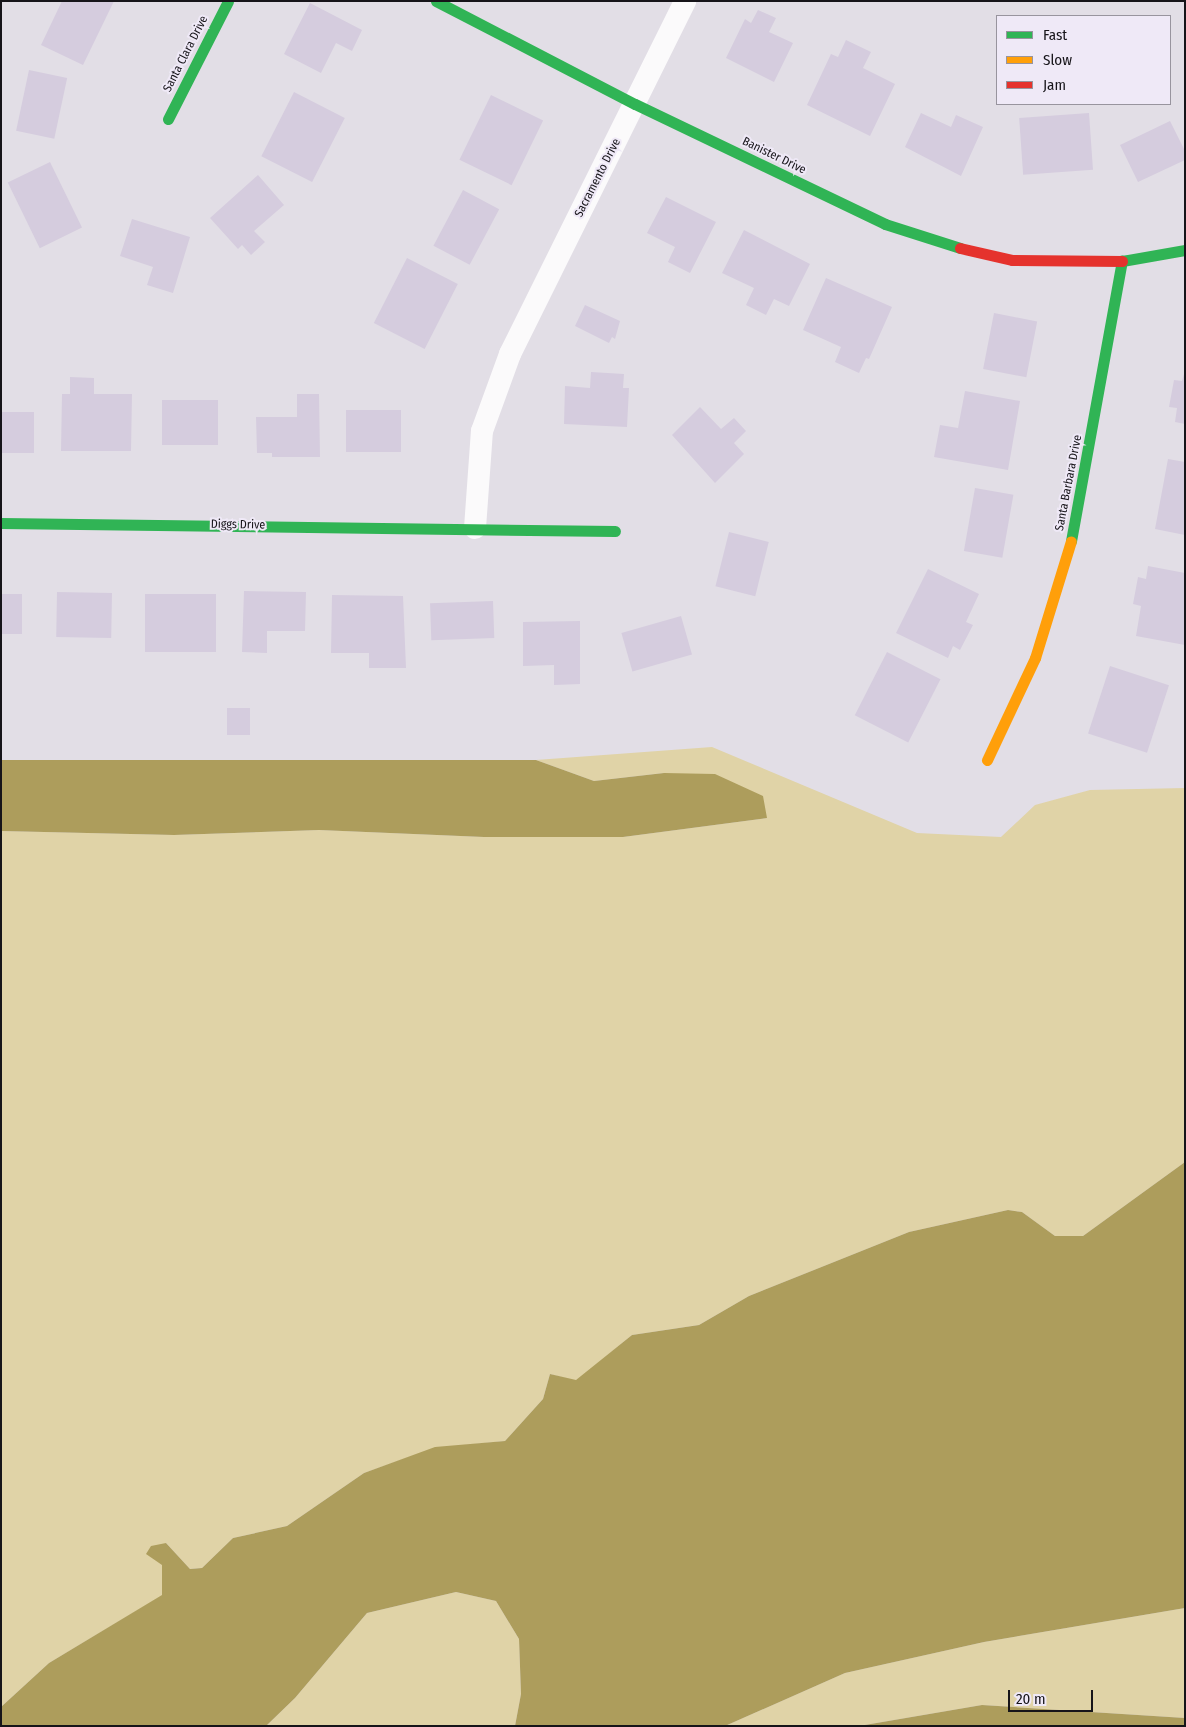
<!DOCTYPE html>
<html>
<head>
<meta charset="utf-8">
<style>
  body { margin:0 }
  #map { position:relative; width:1186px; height:1727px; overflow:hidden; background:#e2dee6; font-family:"Fira Sans Condensed",sans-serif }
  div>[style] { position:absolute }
  .green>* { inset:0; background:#e0d3a7 }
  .water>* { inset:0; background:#ad9d5c }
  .building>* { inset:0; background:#d5ccde; transform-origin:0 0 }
  .street>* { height:22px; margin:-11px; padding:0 11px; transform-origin:11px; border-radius:11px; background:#fbfafb }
  .fast>* { height:11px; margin:-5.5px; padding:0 5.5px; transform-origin:5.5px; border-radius:5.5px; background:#30b455 }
  .slow>* { height:11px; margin:-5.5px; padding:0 5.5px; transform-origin:5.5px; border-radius:5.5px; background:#ff9f0a }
  .jam>* { height:11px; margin:-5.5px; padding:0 5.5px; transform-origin:5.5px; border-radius:5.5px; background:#e5322d }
  span { translate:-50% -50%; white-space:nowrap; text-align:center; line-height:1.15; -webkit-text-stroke:4px #efe9f7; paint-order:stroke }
  .street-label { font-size:12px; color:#161419 }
  .frame { position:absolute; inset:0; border:2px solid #161419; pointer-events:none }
  .legend { position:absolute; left:996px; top:15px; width:175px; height:90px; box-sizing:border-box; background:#efe9f7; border:1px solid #98949e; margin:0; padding:6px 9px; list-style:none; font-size:15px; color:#161419 }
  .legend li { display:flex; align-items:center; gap:10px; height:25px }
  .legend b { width:25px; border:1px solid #98949e }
  .scale { position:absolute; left:1008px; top:1690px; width:85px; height:22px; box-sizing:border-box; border:2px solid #161419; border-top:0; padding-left:6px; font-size:15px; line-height:18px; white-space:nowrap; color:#161419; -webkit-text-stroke:4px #efe9f7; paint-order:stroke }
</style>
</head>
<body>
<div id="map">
  <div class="green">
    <i style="clip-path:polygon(712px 747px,917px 833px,1001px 837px,1035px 805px,1090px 790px,1185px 788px,1185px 1162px,1083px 1236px,1055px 1236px,1022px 1212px,1008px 1210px,909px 1232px,749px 1296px,699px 1325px,632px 1335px,576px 1381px,550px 1374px,543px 1399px,505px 1441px,435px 1448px,364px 1473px,287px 1526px,233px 1538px,202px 1568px,190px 1569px,166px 1543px,163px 1595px,49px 1663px,1px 1707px,1px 831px,174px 835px,319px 830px,484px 837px,623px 837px,767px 818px,664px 773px,594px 781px,536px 760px)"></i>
    <i style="clip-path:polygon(456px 1592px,496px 1601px,519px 1639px,521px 1694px,515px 1726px,266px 1726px,295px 1698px,367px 1613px)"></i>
    <i style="clip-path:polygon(1185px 1608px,1185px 1718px,982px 1705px,859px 1726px,725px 1726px,845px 1673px,984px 1642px)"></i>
  </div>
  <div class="water">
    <i style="clip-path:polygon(1px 760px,536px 760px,594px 781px,664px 773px,715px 774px,763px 796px,767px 818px,623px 837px,484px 837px,319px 830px,174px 835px,1px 831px)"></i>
    <i style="clip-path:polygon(1185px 1162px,1185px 1608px,984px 1642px,845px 1673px,725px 1726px,515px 1726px,521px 1694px,519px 1639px,496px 1601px,456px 1592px,367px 1613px,295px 1698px,266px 1726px,1px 1726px,1px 1707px,49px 1663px,162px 1595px,162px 1565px,146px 1554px,151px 1546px,166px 1543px,190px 1569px,202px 1568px,233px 1538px,287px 1526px,364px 1473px,435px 1447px,505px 1441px,543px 1399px,550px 1374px,576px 1380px,632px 1335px,699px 1325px,749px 1296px,909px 1232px,1008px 1210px,1022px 1212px,1055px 1236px,1083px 1236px)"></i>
    <i style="clip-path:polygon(982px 1705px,1185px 1718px,1185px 1726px,859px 1726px)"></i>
  </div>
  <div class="building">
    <i style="clip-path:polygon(62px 1px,114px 1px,83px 65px,41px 45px)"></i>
    <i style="clip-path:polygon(310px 3px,362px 30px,352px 51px,336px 43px,321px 73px,284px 54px)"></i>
    <i style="clip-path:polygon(758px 10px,776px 18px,769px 32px,793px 43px,774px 82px,726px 58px,745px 19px,751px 23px)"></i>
    <i style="clip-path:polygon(846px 40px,871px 52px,863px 68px,895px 84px,870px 136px,807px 105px,831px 54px,838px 57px)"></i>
    <i style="left:29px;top:70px;width:39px;height:62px;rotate:12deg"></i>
    <i style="left:294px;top:92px;width:57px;height:72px;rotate:27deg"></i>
    <i style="left:491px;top:95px;width:58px;height:72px;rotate:26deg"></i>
    <i style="clip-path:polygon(921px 113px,951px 127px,956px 115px,983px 127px,961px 176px,905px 147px)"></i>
    <i style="left:1089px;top:113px;width:57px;height:70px;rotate:86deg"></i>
    <i style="clip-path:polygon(1170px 121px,1185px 151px,1185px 160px,1138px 182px,1120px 145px)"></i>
    <i style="left:50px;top:162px;width:73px;height:47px;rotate:64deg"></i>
    <i style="clip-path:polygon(258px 175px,284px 205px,254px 231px,265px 242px,251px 255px,242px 245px,238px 249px,210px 218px)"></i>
    <i style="left:463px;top:190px;width:41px;height:63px;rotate:28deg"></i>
    <i style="clip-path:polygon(666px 197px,716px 222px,690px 273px,668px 262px,675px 247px,647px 233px)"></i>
    <i style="clip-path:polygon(132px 219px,190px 237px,173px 293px,147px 285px,153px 267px,120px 256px)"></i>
    <i style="clip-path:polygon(744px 230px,810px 264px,789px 306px,774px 299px,766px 315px,746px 305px,754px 288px,722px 273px)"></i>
    <i style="left:407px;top:258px;width:57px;height:73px;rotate:27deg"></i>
    <i style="clip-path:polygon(826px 278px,892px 307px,869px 359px,866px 358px,859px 373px,835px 362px,841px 347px,803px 330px)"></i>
    <i style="clip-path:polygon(585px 305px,620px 321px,615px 339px,612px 337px,609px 343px,575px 326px)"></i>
    <i style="left:994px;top:313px;width:44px;height:57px;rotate:11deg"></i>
    <i style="clip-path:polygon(591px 372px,624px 374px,623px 388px,629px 388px,627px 427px,564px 424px,565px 386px,590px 388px)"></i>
    <i style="clip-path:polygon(1184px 374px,1185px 374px,1185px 424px,1175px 422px,1177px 408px,1169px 407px,1174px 380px,1182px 381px)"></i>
    <i style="clip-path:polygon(70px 377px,94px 378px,94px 394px,132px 394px,131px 451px,61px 451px,62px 394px,70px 394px)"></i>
    <i style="clip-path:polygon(965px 391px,1020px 401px,1008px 470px,934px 457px,940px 425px,958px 428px)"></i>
    <i style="clip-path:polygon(297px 394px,319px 394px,320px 457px,272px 457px,272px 453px,257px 453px,256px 417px,297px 417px)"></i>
    <i style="left:162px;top:400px;width:56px;height:45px"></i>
    <i style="clip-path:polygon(700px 407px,721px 429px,734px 418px,746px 431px,734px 443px,744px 454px,715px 483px,672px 435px)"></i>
    <i style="left:401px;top:410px;width:42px;height:55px;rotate:90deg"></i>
    <i style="left:34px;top:412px;width:41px;height:33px;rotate:90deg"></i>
    <i style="clip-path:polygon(1168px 459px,1185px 462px,1185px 535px,1155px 529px)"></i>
    <i style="left:975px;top:488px;width:39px;height:64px;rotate:10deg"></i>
    <i style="left:729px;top:532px;width:41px;height:56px;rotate:14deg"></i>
    <i style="clip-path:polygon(1148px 566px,1185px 573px,1185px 645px,1136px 636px,1141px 606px,1133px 604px,1138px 577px,1146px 579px)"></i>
    <i style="clip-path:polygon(928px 569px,979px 594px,966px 622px,973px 625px,960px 650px,953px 646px,948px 658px,896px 633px)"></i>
    <i style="clip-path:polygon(244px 591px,306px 592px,305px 631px,267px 631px,267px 653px,242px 652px)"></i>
    <i style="left:57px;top:592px;width:55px;height:45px;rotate:1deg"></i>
    <i style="left:1px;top:594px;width:21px;height:40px"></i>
    <i style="left:145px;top:594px;width:71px;height:58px"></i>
    <i style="clip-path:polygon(332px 595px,403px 596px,406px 668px,369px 668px,369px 653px,331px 653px)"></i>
    <i style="left:493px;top:601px;width:37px;height:63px;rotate:88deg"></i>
    <i style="left:681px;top:616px;width:40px;height:62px;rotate:74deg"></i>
    <i style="clip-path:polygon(580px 621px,580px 684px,554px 685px,554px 665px,523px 666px,523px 622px)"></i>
    <i style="left:887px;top:652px;width:60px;height:71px;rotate:27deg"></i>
    <i style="left:1110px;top:666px;width:62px;height:71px;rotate:18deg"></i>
    <i style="left:227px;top:708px;width:23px;height:27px"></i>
  </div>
  <div class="street">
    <i style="left:475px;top:528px;width:97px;rotate:-85.9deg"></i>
    <i style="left:482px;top:431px;width:82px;rotate:-70deg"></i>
    <i style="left:510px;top:354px;width:394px;rotate:-63.6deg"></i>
  </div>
  <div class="fast">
    <i style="left:436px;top:1px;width:224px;rotate:27.4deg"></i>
    <i style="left:635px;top:104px;width:277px;rotate:25.6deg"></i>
    <i style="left:885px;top:224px;width:79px;rotate:17.7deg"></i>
    <i style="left:168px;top:119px;width:132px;rotate:-63deg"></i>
    <i style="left:1px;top:523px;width:614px;rotate:0.75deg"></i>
    <i style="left:1071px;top:541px;width:285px;rotate:-79.7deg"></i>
    <i style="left:1122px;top:261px;width:64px;rotate:-9.9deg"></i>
  </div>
  <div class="slow">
    <i style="left:987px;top:760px;width:113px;rotate:-64.8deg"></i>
    <i style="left:1035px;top:658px;width:122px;rotate:-72.9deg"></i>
  </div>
  <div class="jam">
    <i style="left:960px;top:248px;width:53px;rotate:13deg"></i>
    <i style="left:1012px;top:260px;width:110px;rotate:0.5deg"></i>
  </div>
  <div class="street-label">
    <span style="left:186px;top:54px;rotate:-63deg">Santa Clara Drive</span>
    <span style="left:774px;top:156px;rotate:26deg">Banister Drive</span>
    <span style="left:598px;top:178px;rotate:-63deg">Sacramento Drive</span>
    <span style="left:1069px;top:483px;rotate:-79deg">Santa Barbara Drive</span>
    <span style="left:238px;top:525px;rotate:1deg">Diggs Drive</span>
  </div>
  <div class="frame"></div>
  <ul class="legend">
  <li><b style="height:6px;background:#30b455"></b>Fast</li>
  <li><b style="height:6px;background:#ff9f0a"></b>Slow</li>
  <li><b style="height:6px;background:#e5322d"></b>Jam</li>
  </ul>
  <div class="scale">20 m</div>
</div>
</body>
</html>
